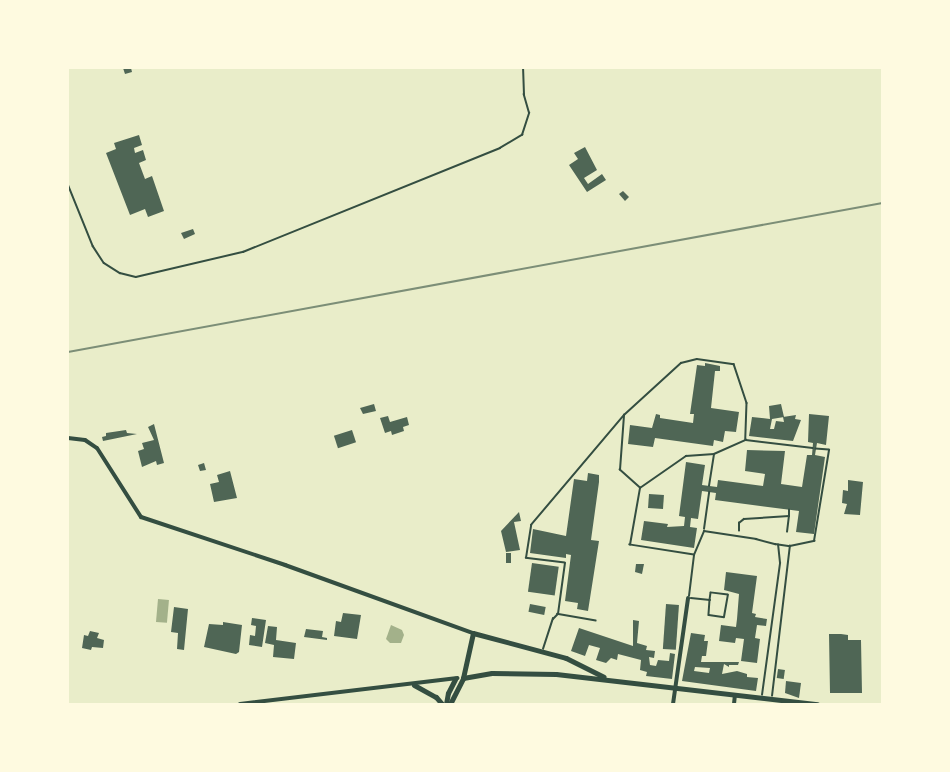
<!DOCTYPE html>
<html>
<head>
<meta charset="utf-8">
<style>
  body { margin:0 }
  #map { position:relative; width:950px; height:772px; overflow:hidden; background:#e9edc9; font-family:"Playfair Display",serif }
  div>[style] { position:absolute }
  .water>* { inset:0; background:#a3b18a; transform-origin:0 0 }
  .building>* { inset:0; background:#4f6655; transform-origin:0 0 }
  .path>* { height:1.5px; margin:-0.75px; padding:0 0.75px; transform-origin:0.75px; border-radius:0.75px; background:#344e41 }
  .service>* { height:1.5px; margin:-0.75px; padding:0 0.75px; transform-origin:0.75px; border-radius:0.75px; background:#344e41 }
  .minor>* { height:4px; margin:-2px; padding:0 2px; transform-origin:2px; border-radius:2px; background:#344e41 }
  .secondary>* { height:5px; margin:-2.5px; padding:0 2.5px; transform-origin:2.5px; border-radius:2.5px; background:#344e41 }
  .rail>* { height:2px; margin:-1px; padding:0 1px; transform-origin:1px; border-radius:1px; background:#7c8e77 }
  span { translate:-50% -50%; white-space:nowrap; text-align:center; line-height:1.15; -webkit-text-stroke:6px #fefae0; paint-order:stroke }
  .frame { position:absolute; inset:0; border:69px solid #fefae0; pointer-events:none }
</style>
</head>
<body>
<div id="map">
  <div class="water">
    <i style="left:158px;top:599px;width:11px;height:23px;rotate:5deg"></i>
    <i style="clip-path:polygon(391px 625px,402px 630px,404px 635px,401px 643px,390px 643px,386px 639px)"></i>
  </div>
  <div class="building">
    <i style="clip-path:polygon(123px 68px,131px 68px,132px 72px,125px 74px)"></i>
    <i style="clip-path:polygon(139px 135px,142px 145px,134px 148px,135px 153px,143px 150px,146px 160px,139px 163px,145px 179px,152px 176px,164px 211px,148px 217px,145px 209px,130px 215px,106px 153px,116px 149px,114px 143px)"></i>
    <i style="clip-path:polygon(585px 147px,597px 170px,584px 178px,588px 184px,602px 174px,606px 180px,587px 192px,569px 165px,578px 159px,574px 153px)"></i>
    <i style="clip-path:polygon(623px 191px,629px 197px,625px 201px,619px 194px)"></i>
    <i style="clip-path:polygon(193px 229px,195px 234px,184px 239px,181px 233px)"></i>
    <i style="clip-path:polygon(705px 363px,720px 366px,720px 371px,715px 371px,711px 408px,739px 412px,736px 432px,725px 431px,723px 442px,714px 440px,713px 446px,655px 438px,653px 447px,628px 444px,630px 425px,652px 428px,656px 414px,660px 415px,660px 418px,693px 423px,694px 414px,690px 414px,697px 365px,705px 366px)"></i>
    <i style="clip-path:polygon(374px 404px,376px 411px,363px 414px,360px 408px)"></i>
    <i style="clip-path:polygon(781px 404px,784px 417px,772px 419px,770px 429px,774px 429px,776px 421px,784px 422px,783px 417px,796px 415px,795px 419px,801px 420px,793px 441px,749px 436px,752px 417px,770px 419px,769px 406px)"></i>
    <i style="clip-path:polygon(809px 414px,829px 416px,826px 445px,817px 443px,815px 455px,825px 457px,814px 534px,796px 532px,799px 511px,715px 500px,716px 493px,702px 491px,698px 519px,691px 518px,690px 527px,697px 528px,694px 548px,641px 540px,644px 521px,668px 524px,667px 527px,684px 526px,685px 517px,679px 516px,686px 462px,705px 465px,702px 485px,717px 487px,718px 480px,763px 486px,765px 474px,745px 471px,747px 450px,785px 451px,781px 484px,802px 487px,807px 455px,812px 455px,813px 443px,808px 442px)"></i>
    <i style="clip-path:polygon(388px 416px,390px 422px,407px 417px,409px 425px,403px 427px,404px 431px,392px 435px,391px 431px,385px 433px,380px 418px)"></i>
    <i style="clip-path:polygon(154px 424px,164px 463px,157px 465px,156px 461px,142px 467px,138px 451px,144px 449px,142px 443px,154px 440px,148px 427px)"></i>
    <i style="clip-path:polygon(126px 430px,127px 433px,137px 434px,103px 441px,102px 437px,106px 436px,106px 433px)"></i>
    <i style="left:352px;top:430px;width:13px;height:19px;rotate:72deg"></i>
    <i style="clip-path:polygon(204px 463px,206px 470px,200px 471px,198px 465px)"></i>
    <i style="clip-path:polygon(230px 471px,237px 498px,214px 502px,210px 484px,219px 482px,217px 475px)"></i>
    <i style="clip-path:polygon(588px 473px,599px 475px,599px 482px,591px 540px,599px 541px,588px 611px,577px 609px,578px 603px,565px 601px,571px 555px,566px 554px,566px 558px,530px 553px,533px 529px,566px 536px,574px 479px,587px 481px)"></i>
    <i style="clip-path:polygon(848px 480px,863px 482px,860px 515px,844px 514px,847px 504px,842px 503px,843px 490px,848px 491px)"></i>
    <i style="left:649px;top:494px;width:15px;height:14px;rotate:4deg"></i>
    <i style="clip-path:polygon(519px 512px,521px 521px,514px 522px,520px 550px,506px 552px,501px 531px)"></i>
    <i style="left:506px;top:553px;width:5px;height:10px"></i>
    <i style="left:532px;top:563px;width:27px;height:29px;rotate:8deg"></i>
    <i style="clip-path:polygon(636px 564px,644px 564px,642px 574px,635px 572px)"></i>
    <i style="clip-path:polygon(726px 572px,757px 576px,752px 613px,756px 614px,755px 617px,767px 619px,766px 626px,757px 625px,755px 638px,760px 639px,757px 663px,741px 661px,744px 639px,736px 638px,735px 643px,719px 641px,721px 625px,736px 627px,737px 619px,739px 594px,724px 590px)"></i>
    <i style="left:530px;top:604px;width:16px;height:8px;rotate:11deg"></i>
    <i style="left:666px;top:604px;width:13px;height:45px;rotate:4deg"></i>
    <i style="clip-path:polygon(174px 607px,188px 609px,184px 650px,177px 649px,178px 633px,171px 632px)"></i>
    <i style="clip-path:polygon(343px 613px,361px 615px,357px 639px,334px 636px,336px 621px,341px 622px)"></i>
    <i style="clip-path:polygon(252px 618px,266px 620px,262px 647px,249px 645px,250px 635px,255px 636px,256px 626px,251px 625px)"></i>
    <i style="clip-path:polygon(633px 620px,639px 621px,637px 643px,647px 646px,646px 650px,655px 651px,654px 658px,649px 657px,650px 665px,656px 666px,658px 660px,669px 661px,670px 653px,675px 654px,672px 679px,646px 676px,647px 672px,640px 670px,641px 660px,618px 654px,617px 660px,611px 658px,606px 663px,596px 660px,600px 648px,589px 645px,585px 656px,571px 651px,579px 628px,633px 646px)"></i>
    <i style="clip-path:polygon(223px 622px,242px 625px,239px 652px,236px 654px,204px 647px,209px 624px,223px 625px)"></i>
    <i style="clip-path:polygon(268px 626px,277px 627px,276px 640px,296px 643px,294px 659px,273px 657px,274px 645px,265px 643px)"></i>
    <i style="clip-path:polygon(306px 629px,323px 631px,322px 637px,327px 638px,327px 640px,304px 637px)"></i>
    <i style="clip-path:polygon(90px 631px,99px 633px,97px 638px,104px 640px,103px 648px,92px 647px,91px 650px,82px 648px,84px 635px,88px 636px)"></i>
    <i style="clip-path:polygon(evenodd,691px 633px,705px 635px,704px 641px,708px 641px,706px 656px,702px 656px,701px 662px,739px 662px,738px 665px,729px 665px,729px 667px,724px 664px,722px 674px,737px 671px,747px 674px,747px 677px,758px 678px,756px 691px,682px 681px,691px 633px,695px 667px,710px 668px,709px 673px,694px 671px,695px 667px)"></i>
    <i style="clip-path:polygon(829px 634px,841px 634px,848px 635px,848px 640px,861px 640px,862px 693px,830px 693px)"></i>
    <i style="left:778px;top:669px;width:7px;height:9px;rotate:8deg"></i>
    <i style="clip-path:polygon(786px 681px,801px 683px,799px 698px,785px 693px)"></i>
  </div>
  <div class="path">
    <i style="left:739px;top:531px;width:8px;rotate:-90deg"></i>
    <i style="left:739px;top:523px;width:6px;rotate:-39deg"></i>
    <i style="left:744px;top:519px;width:45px;rotate:-3.8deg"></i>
    <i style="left:789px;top:516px;width:6px;rotate:-90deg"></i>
    <i style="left:787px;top:532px;width:16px;rotate:-83deg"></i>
  </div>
  <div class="service">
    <i style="left:68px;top:184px;width:67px;rotate:68deg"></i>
    <i style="left:93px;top:246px;width:20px;rotate:57deg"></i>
    <i style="left:104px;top:263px;width:19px;rotate:32deg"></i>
    <i style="left:120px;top:273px;width:16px;rotate:14deg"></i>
    <i style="left:136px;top:277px;width:110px;rotate:-13.2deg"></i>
    <i style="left:243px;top:252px;width:277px;rotate:-22deg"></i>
    <i style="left:500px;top:148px;width:26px;rotate:-31deg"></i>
    <i style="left:522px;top:135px;width:23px;rotate:-72deg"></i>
    <i style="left:529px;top:113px;width:19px;rotate:-106deg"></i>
    <i style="left:524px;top:95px;width:27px;rotate:-92deg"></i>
    <i style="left:709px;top:486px;width:32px;rotate:-81deg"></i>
    <i style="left:714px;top:454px;width:35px;rotate:-24deg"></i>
    <i style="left:746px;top:440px;width:67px;rotate:6.8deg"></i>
    <i style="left:640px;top:488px;width:27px;rotate:-138deg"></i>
    <i style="left:620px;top:470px;width:55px;rotate:-85.8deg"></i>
    <i style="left:624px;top:415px;width:77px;rotate:-42.4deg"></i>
    <i style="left:681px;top:363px;width:16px;rotate:-14deg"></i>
    <i style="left:697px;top:359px;width:37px;rotate:8deg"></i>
    <i style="left:734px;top:364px;width:41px;rotate:71.6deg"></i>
    <i style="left:747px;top:403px;width:37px;rotate:92deg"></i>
    <i style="left:704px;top:529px;width:37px;rotate:-82deg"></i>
    <i style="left:694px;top:555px;width:65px;rotate:-171.1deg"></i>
    <i style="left:630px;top:545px;width:58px;rotate:-80deg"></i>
    <i style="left:640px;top:488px;width:56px;rotate:-34.8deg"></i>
    <i style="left:686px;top:456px;width:28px;rotate:-4deg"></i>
    <i style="left:689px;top:596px;width:41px;rotate:-83deg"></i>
    <i style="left:694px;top:555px;width:26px;rotate:-67deg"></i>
    <i style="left:704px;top:531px;width:53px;rotate:8.7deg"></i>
    <i style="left:756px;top:539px;width:20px;rotate:15deg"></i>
    <i style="left:775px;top:544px;width:15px;rotate:8deg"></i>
    <i style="left:790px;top:546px;width:25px;rotate:-12deg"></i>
    <i style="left:814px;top:541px;width:92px;rotate:-80.6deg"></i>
    <i style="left:829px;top:450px;width:13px;rotate:-176deg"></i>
    <i style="left:691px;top:598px;width:19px;rotate:6deg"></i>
    <i style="left:710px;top:600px;width:15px;rotate:94deg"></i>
    <i style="left:709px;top:615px;width:15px;rotate:8deg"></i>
    <i style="left:724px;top:617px;width:22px;rotate:-80deg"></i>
    <i style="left:728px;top:595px;width:17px;rotate:-173deg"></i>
    <i style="left:711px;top:593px;width:7px;rotate:98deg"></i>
    <i style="left:596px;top:621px;width:39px;rotate:-170deg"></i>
    <i style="left:558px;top:614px;width:51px;rotate:-82.2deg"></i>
    <i style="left:565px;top:563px;width:39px;rotate:-173deg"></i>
    <i style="left:526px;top:558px;width:33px;rotate:-81deg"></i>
    <i style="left:531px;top:525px;width:144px;rotate:-49.8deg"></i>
    <i style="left:543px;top:649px;width:32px;rotate:-72deg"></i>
    <i style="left:553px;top:619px;width:6px;rotate:-45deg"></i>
    <i style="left:762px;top:695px;width:133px;rotate:-82.2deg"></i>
    <i style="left:780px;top:563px;width:18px;rotate:-96deg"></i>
    <i style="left:772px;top:696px;width:151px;rotate:-83.2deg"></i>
  </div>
  <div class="minor">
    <i style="left:68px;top:438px;width:17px;rotate:7deg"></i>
    <i style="left:85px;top:440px;width:14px;rotate:34deg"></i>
    <i style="left:97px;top:448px;width:82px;rotate:57.5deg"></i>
    <i style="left:141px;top:517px;width:152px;rotate:18.4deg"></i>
    <i style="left:285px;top:565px;width:200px;rotate:19.9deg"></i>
    <i style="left:240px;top:704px;width:219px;rotate:-6.8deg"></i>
    <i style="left:673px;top:704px;width:107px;rotate:-81.9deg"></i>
    <i style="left:734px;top:704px;width:9px;rotate:-84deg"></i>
  </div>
  <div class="secondary">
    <i style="left:463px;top:678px;width:29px;rotate:-10deg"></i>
    <i style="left:492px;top:673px;width:64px;rotate:0.9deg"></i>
    <i style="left:556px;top:674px;width:263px;rotate:6.6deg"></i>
    <i style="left:414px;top:685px;width:25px;rotate:29deg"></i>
    <i style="left:436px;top:697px;width:9px;rotate:49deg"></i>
    <i style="left:446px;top:704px;width:11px;rotate:-80deg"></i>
    <i style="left:448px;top:693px;width:16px;rotate:-63deg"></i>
    <i style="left:450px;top:704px;width:29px;rotate:-63deg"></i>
    <i style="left:463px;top:678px;width:46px;rotate:-77.5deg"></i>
    <i style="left:473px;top:633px;width:96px;rotate:15deg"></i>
    <i style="left:566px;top:658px;width:42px;rotate:26.6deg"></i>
  </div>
  <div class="rail">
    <i style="left:68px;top:352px;width:828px;rotate:-10.37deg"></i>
  </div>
  <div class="frame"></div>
</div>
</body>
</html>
